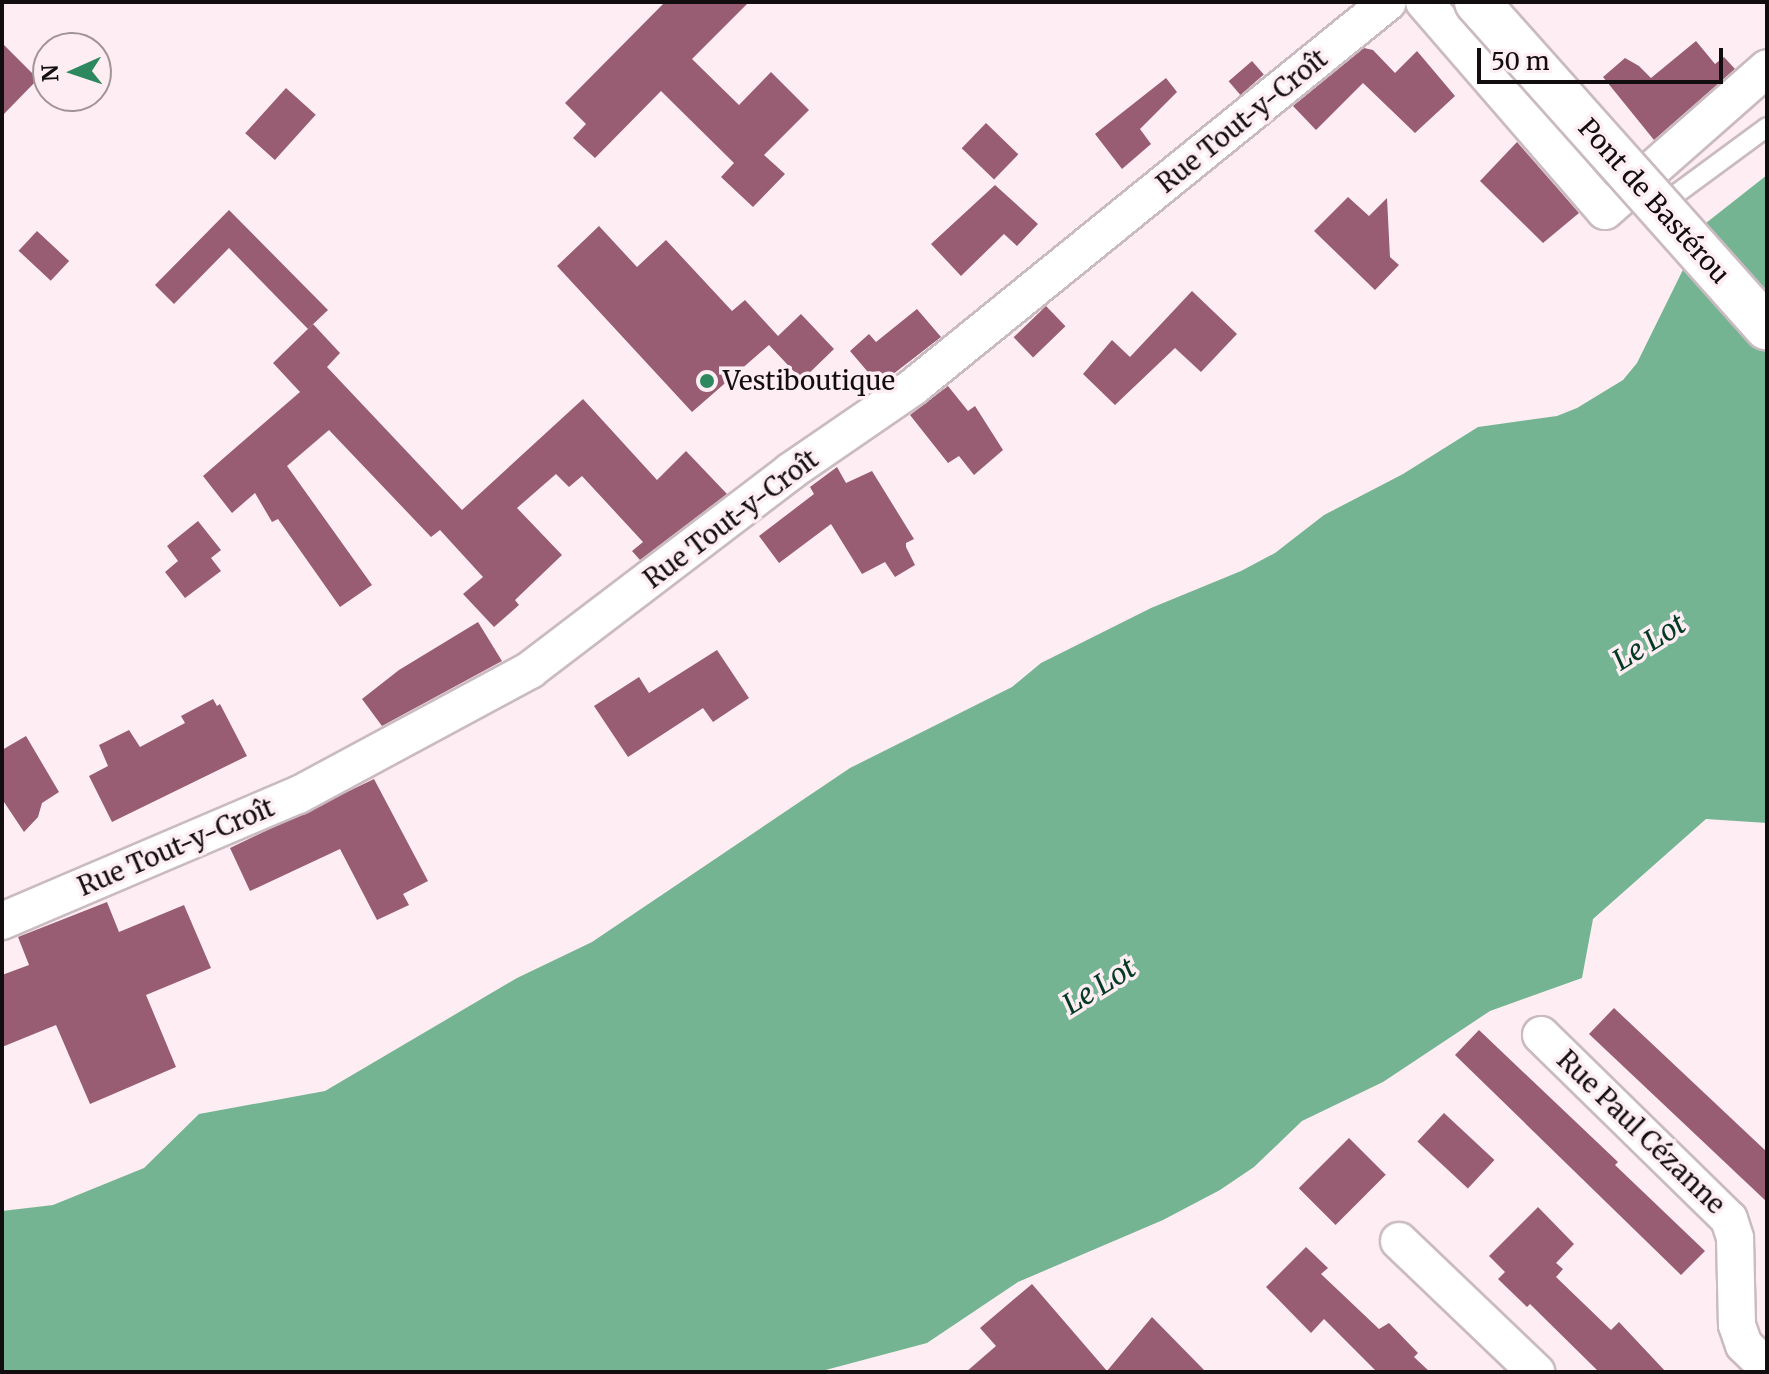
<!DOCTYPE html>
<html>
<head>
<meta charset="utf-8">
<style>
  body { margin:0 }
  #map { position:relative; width:1769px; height:1374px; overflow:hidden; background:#feeef3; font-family:Merriweather,serif }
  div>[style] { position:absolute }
  .water>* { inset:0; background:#75b492 }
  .building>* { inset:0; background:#985d73; transform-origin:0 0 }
  .roads { filter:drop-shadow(2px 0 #cabbc0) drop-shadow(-2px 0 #cabbc0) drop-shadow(0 2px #cabbc0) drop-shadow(0 -2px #cabbc0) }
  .service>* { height:18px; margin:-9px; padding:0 9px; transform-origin:9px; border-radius:9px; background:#fff }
  .minor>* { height:36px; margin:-18px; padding:0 18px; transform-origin:18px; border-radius:18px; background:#fff }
  .bridges { filter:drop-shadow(2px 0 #cabbc0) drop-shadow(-2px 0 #cabbc0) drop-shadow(0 2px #cabbc0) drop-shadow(0 -2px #cabbc0) }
  .secondary-bridge>* { height:44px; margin:-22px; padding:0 22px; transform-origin:22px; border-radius:22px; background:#fff }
  .dots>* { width:22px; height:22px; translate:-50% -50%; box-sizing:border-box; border:4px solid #feeef3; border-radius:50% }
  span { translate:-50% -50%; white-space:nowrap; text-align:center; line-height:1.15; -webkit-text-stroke:7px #feeef3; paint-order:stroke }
  .street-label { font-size:26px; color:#120d0e }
  .poi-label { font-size:26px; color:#120d0e }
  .left { translate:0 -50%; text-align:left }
  .water-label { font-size:28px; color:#033a24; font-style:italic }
  .frame { position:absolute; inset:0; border:4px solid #120d0e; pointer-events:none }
  .north { position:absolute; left:32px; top:32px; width:80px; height:80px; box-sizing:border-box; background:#feeef3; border:2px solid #a09497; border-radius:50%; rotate:267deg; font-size:22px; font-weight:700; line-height:32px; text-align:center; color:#120d0e }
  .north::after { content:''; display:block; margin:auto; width:28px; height:36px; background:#2d885f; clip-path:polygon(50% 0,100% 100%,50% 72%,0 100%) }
  .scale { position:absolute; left:1477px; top:48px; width:246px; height:36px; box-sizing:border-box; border:4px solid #120d0e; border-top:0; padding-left:10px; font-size:24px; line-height:28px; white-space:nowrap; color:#120d0e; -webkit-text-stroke:6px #feeef3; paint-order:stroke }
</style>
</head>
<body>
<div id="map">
  <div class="water">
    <i style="clip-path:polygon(1767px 175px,1767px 823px,1706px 819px,1593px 919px,1582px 978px,1490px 1011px,1383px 1082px,1302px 1121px,1254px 1167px,1220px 1190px,1163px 1220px,1018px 1282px,927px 1343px,818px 1372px,2px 1372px,2px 1211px,53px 1205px,144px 1168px,199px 1114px,325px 1091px,517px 978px,592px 942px,850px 768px,1012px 687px,1041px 663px,1151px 608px,1241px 571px,1275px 553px,1324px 515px,1403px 474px,1478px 427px,1557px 416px,1577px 408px,1623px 380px,1637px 363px,1706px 223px)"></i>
  </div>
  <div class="building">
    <i style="clip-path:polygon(665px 2px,749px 2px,692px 59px,739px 105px,771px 72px,809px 110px,764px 155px,785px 174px,753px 207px,721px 177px,734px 163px,661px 91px,595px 158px,573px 138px,586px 124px,565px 103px)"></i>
    <i style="clip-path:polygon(1696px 41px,1715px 64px,1724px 57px,1735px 69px,1654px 140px,1603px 77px,1625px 58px,1639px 66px,1651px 78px)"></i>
    <i style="clip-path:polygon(2px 43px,38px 79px,2px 116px)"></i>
    <i style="clip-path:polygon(1364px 48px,1373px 50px,1395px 73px,1417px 51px,1455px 96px,1415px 133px,1363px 83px,1316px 130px,1293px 106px)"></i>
    <i style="left:1252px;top:61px;width:18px;height:31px;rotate:49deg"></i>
    <i style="clip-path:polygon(1166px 78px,1177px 92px,1140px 129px,1151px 144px,1122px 169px,1095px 134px)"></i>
    <i style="left:286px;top:88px;width:40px;height:61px;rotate:42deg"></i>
    <i style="left:986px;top:123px;width:45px;height:35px;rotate:44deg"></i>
    <i style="clip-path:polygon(1517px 142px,1579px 213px,1543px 243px,1480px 181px)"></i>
    <i style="clip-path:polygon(995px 185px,1038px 224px,1017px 246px,1004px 234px,961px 276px,931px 244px)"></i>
    <i style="clip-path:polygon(1348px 197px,1369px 216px,1387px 198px,1390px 257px,1399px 265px,1375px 290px,1314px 231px)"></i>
    <i style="clip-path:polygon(229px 210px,328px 310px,308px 329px,229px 248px,174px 304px,155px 285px)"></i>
    <i style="clip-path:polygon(599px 226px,637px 267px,666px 240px,732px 311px,745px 300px,778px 336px,801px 314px,834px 349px,802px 380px,769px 345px,692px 412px,557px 266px)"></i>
    <i style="left:37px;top:231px;width:44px;height:27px;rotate:43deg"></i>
    <i style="clip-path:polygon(1192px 291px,1237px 334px,1201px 372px,1175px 348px,1115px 405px,1083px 374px,1112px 340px,1130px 357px)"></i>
    <i style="left:1046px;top:306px;width:28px;height:45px;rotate:46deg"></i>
    <i style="clip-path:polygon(917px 309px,941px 337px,879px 385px,850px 351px,869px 334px,876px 342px)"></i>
    <i style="clip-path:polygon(313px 324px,340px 353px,327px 367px,462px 510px,583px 399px,657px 480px,686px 451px,727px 494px,640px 560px,632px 551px,643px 542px,582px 476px,569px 487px,556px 474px,517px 508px,562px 555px,515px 600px,519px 605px,494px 627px,463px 594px,483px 577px,440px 530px,431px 537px,329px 430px,287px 466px,372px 585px,340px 607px,278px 519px,272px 522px,255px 493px,232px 513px,203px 476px,300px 392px,273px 363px)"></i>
    <i style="clip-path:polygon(948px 386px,968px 411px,975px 406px,1003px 450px,974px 475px,959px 456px,948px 463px,910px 415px)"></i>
    <i style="clip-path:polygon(837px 467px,846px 483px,872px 471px,914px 539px,906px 543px,906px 547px,915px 565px,895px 577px,885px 562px,862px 574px,831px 524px,779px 563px,759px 536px,814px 494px,810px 487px)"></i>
    <i style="clip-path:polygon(198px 521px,221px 550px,211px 558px,221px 571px,185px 598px,165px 572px,178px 561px,167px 546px)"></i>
    <i style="clip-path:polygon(478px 622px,502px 661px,382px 726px,362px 699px,399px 670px)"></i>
    <i style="clip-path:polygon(717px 650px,749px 698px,713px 722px,703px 708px,628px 757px,594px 706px,639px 677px,649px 693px)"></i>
    <i style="clip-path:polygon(213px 699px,217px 706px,220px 704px,247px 756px,112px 822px,89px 776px,108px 766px,99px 745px,129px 730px,140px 747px,185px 723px,181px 716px)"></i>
    <i style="clip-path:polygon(26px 736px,59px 792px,42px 803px,38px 817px,24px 832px,2px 799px,2px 750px)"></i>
    <i style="clip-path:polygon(374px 779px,428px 881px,403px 894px,409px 905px,377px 920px,340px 849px,250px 891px,230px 848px)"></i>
    <i style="clip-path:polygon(107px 902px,119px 932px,184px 905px,211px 968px,146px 995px,176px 1067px,90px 1104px,56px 1025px,2px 1047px,2px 975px,29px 965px,18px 937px)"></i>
    <i style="clip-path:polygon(1614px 1008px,1767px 1152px,1767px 1202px,1589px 1034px)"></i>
    <i style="clip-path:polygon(1479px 1030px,1618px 1162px,1615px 1165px,1705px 1251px,1681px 1275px,1455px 1055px)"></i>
    <i style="left:1444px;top:1113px;width:69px;height:39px;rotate:43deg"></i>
    <i style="left:1349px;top:1138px;width:52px;height:71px;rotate:45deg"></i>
    <i style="clip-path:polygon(1538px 1207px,1574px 1244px,1556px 1263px,1563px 1269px,1556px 1277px,1611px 1330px,1619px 1322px,1666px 1372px,1599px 1372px,1530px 1304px,1527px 1307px,1498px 1279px,1505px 1272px,1489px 1256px)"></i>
    <i style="clip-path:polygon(1306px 1247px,1328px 1268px,1321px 1274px,1379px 1329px,1389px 1323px,1418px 1353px,1414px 1357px,1430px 1372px,1377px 1372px,1324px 1319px,1311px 1333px,1266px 1287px)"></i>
    <i style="clip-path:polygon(1032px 1284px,1107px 1371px,1152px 1317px,1206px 1372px,966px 1372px,996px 1346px,980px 1328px)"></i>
  </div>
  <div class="roads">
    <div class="service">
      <i style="left:1660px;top:206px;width:133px;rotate:-36.4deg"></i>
    </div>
    <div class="minor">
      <i style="left:1424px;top:2px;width:276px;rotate:49.1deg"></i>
      <i style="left:1605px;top:211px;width:216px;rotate:-41.4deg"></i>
      <i style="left:2px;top:921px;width:322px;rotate:-23.1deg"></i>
      <i style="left:298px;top:795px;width:264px;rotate:-28.3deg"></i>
      <i style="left:530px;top:670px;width:328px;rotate:-37.3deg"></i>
      <i style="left:791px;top:471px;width:148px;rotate:-34.5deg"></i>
      <i style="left:913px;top:387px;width:611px;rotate:-39.03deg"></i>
      <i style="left:1541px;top:1035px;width:263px;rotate:44.4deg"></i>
      <i style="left:1729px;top:1219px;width:20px;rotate:72deg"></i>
      <i style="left:1735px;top:1238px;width:87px;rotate:88.7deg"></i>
      <i style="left:1737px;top:1325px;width:21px;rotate:71deg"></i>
      <i style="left:1744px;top:1345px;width:32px;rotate:44deg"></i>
      <i style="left:1399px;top:1241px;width:190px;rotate:43.7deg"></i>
    </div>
  </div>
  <div class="bridges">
    <div class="secondary-bridge">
      <i style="left:1477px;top:2px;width:436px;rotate:48.3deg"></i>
    </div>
  </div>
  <div class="dots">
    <i style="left:707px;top:381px;background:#2d885f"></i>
  </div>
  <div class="street-label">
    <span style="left:1242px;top:121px;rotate:-39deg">Rue Tout-y-Croît</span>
    <span style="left:1654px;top:201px;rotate:48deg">Pont de Bastérou</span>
    <span style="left:731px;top:519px;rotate:-37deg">Rue Tout-y-Croît</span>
    <span style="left:176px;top:847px;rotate:-23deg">Rue Tout-y-Croît</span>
    <span style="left:1641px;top:1132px;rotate:44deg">Rue Paul Cézanne</span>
  </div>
  <div class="poi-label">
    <span class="left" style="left:723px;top:381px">Vestiboutique</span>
  </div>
  <div class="water-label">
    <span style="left:1649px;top:642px;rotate:-32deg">Le Lot</span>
    <span style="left:1099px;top:986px;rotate:-32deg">Le Lot</span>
  </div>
  <div class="frame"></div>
  <div class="north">N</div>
  <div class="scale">50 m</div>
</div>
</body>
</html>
